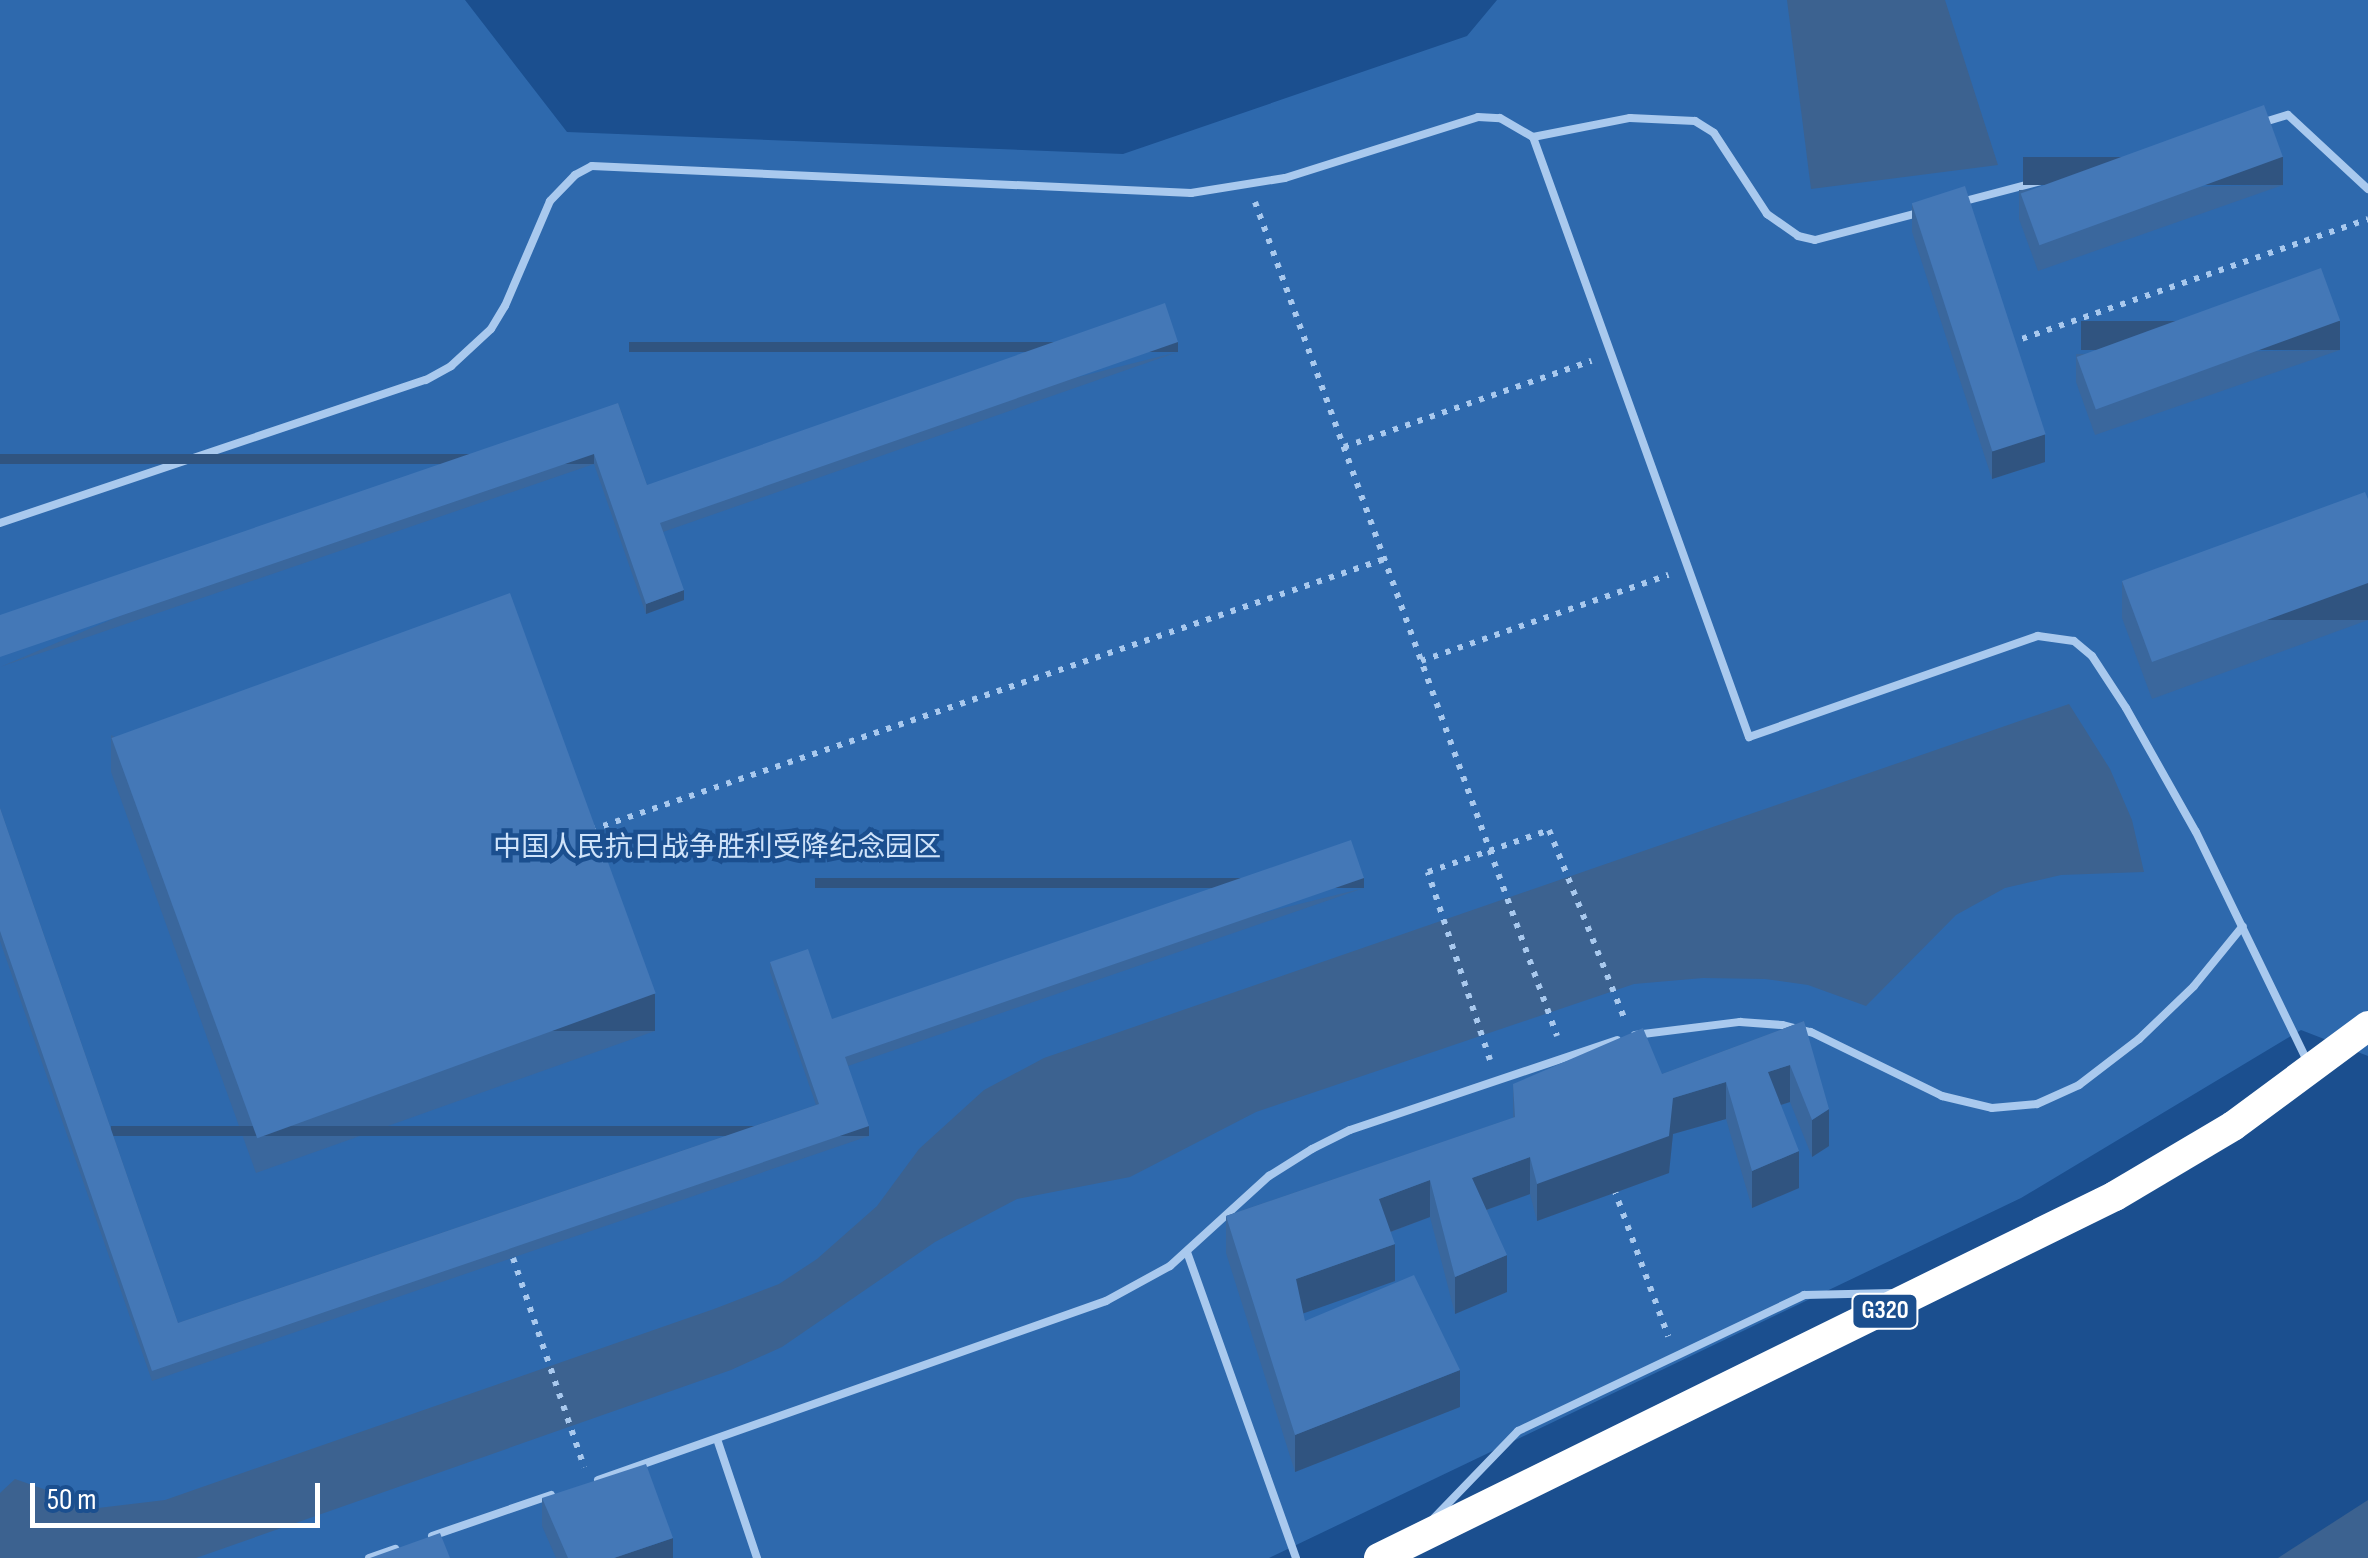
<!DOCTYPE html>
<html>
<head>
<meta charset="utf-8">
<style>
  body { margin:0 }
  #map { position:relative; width:2368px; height:1558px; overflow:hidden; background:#1b4f8f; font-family:"Sofia Sans Condensed","Noto Sans SC",sans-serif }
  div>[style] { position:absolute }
  .green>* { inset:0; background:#2e69ad }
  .water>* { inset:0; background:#3c6290 }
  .path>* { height:6px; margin-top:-3px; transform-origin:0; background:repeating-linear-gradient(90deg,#a9c9ee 0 5px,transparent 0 13px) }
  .lane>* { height:8px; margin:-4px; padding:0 4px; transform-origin:4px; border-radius:4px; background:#a9c9ee }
  .highway>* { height:30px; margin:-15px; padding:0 15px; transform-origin:15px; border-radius:15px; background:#fff }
  .wall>* { inset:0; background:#3a679d }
  .shaded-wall>* { inset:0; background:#305480; transform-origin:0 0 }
  .building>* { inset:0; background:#4478b7; transform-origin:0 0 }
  span { translate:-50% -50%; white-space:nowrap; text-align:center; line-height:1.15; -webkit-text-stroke:9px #1b4f8f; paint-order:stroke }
  .shield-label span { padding:2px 8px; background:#1b4f8f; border:2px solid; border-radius:8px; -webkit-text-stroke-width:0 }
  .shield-label { font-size:25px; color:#fff; font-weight:700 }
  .park-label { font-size:28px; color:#cfe3fa }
  .scale { position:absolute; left:30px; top:1483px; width:290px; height:45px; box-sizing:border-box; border:5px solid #fff; border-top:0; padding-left:12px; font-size:30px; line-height:35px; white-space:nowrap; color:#fff; -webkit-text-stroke:8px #1b4f8f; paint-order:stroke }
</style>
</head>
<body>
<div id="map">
  <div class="green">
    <i style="clip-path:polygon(0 0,465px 0,567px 132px,1123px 154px,1467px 36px,1497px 0,2368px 0,2368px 1056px,2301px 1030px,2021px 1198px,1269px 1558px,0 1558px)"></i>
  </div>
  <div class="water">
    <i style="clip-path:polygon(1787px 0,1945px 0,1998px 165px,1811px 189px)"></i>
    <i style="clip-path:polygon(2069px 704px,2110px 769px,2132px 820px,2144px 872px,2061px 875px,2005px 888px,1956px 915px,1866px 1006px,1808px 985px,1765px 979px,1703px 978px,1634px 984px,1256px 1112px,1130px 1177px,1017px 1199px,935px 1242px,782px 1347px,731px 1370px,196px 1558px,0 1558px,0 1493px,15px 1479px,98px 1508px,165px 1500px,714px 1309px,779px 1284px,817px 1259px,877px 1206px,919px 1149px,984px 1090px,1044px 1058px)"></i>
    <i style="clip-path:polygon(2368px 1500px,2368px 1558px,2278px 1558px)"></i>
  </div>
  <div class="path">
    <i style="left:1255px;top:202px;width:887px;rotate:70.09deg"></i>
    <i style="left:2010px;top:343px;width:379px;rotate:-19.1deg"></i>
    <i style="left:1344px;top:447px;width:262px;rotate:-19.2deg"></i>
    <i style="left:1421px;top:661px;width:262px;rotate:-19.2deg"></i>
    <i style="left:591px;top:830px;width:839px;rotate:-18.85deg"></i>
    <i style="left:1490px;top:1060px;width:198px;rotate:-108.3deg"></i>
    <i style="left:1428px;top:872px;width:128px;rotate:-19.1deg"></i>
    <i style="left:1549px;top:830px;width:205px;rotate:68.2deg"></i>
    <i style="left:1614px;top:1189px;width:157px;rotate:69.8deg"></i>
    <i style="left:513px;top:1258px;width:221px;rotate:71.2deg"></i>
  </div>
  <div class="lane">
    <i style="left:2261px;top:123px;width:28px;rotate:-17deg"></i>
    <i style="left:2288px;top:115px;width:109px;rotate:42.8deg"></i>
    <i style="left:1533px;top:137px;width:99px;rotate:-11.1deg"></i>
    <i style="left:1630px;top:118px;width:65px;rotate:2.6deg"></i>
    <i style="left:1695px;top:121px;width:22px;rotate:32deg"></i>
    <i style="left:1714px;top:133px;width:97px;rotate:56.8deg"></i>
    <i style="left:1767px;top:214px;width:38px;rotate:35deg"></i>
    <i style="left:1798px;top:236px;width:17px;rotate:13deg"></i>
    <i style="left:1815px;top:240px;width:106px;rotate:-14.7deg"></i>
    <i style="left:1961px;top:202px;width:106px;rotate:-14.7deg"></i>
    <i style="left:0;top:523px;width:449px;rotate:-18.6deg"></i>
    <i style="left:426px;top:380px;width:29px;rotate:-29deg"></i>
    <i style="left:451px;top:366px;width:54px;rotate:-42.8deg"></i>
    <i style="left:491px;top:329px;width:27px;rotate:-59deg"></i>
    <i style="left:505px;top:306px;width:114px;rotate:-66.8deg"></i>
    <i style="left:550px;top:201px;width:36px;rotate:-46deg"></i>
    <i style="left:575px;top:175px;width:19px;rotate:-28deg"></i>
    <i style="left:592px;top:166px;width:600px;rotate:2.58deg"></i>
    <i style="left:1191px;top:193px;width:95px;rotate:-9.1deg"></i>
    <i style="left:1285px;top:178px;width:202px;rotate:-17.5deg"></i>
    <i style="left:1478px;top:117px;width:22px;rotate:3deg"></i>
    <i style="left:1500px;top:118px;width:38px;rotate:30deg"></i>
    <i style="left:1533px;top:137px;width:638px;rotate:70.2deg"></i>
    <i style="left:1749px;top:737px;width:306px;rotate:-19.3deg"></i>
    <i style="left:2038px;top:636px;width:36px;rotate:8deg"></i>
    <i style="left:2074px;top:641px;width:23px;rotate:40deg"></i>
    <i style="left:2092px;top:656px;width:62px;rotate:56.8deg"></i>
    <i style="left:2126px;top:708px;width:142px;rotate:60.6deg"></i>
    <i style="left:2196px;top:832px;width:254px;rotate:64.1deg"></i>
    <i style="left:1635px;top:1035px;width:106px;rotate:-7.1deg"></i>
    <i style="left:1740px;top:1022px;width:42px;rotate:4.1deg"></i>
    <i style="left:1782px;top:1025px;width:30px;rotate:14deg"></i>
    <i style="left:1811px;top:1032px;width:146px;rotate:26deg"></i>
    <i style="left:1942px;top:1096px;width:51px;rotate:13.5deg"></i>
    <i style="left:1992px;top:1108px;width:45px;rotate:-5.1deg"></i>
    <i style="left:2037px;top:1104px;width:46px;rotate:-24.3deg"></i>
    <i style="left:2079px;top:1085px;width:76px;rotate:-37.5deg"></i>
    <i style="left:2139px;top:1039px;width:76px;rotate:-43.9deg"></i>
    <i style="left:2194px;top:986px;width:77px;rotate:-50.8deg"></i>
    <i style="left:1187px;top:1252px;width:325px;rotate:70.4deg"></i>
    <i style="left:717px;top:1439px;width:126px;rotate:71.4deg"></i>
    <i style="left:598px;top:1480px;width:539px;rotate:-19.41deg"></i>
    <i style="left:1106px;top:1301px;width:73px;rotate:-28.7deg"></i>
    <i style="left:1170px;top:1266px;width:134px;rotate:-42.3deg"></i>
    <i style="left:1269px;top:1176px;width:51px;rotate:-32.1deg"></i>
    <i style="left:1312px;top:1149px;width:42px;rotate:-26.6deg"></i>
    <i style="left:1350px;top:1130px;width:282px;rotate:-18.6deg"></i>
    <i style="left:1434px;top:1518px;width:121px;rotate:-46deg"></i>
    <i style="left:1518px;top:1431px;width:317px;rotate:-25.4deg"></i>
    <i style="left:1804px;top:1295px;width:88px;rotate:-1.3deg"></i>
    <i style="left:432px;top:1536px;width:126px;rotate:-19deg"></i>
    <i style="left:369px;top:1558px;width:28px;rotate:-19deg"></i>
  </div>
  <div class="highway">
    <i style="left:1379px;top:1558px;width:820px;rotate:-26.19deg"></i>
    <i style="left:2115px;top:1196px;width:137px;rotate:-30.7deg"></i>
    <i style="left:2233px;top:1126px;width:168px;rotate:-36.5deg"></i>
  </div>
  <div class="wall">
    <i style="clip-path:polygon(2283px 185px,2038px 271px,2019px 219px,2019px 190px)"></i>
    <i style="clip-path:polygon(1912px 203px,2045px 462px,1992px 479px,1912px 232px)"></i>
    <i style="clip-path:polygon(2340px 350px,2095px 435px,2076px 382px,2076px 354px)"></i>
    <i style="clip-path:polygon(1178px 352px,663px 532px,684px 600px,646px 614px,594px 464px,0 667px,618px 403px,647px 485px)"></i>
    <i style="clip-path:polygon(2368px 499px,2368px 620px,2152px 699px,2122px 618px,2122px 581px)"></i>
    <i style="clip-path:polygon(111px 735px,655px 1031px,256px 1173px,111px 772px)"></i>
    <i style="clip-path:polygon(0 808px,178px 1323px,816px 1105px,770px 972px,770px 962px,832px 1019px,1364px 888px,848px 1066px,869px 1136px,152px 1381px,0 941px)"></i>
    <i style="clip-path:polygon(1804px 1021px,1829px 1146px,1812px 1157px,1790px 1102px,1781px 1105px,1799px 1188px,1752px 1208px,1726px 1119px,1673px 1134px,1669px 1173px,1537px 1221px,1530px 1194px,1487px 1210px,1507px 1292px,1455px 1314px,1430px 1217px,1391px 1232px,1395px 1281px,1303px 1313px,1305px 1321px,1460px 1407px,1295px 1472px,1226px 1253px,1226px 1216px,1513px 1118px,1513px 1084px,1662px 1074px)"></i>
    <i style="clip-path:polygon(542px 1498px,673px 1558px,556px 1558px,542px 1526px)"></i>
  </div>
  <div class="shaded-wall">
    <i style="left:2283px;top:157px;width:28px;height:260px;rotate:90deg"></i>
    <i style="left:2340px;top:321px;width:29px;height:259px;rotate:90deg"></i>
    <i style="left:1178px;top:342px;width:10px;height:549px;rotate:90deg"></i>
    <i style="clip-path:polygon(2045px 434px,2045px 462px,1992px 479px,1992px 451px)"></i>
    <i style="left:594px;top:454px;width:10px;height:628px;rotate:90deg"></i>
    <i style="left:2368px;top:583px;width:37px;height:230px;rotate:90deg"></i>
    <i style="clip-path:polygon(684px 590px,684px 600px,646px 614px,646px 604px)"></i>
    <i style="left:1364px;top:878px;width:10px;height:549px;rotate:90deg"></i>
    <i style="left:655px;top:994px;width:37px;height:424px;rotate:90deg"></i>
    <i style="clip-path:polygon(1790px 1065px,1790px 1102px,1768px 1109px,1768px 1072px)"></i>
    <i style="clip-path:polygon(1726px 1082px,1726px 1119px,1673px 1134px,1669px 1173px,1537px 1221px,1537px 1184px,1673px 1098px)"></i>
    <i style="clip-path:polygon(1829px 1109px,1829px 1146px,1812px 1157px,1812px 1120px)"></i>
    <i style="left:869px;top:1126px;width:10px;height:758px;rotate:90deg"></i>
    <i style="clip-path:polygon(1799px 1151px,1799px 1188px,1752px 1208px,1752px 1171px)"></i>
    <i style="clip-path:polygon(1530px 1157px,1530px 1194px,1472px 1215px,1472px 1178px)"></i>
    <i style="clip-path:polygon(1430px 1180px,1430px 1217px,1379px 1236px,1379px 1199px)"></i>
    <i style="clip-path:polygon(1395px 1244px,1395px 1281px,1296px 1316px,1296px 1279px)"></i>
    <i style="clip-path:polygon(1507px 1255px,1507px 1292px,1455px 1314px,1455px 1277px)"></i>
    <i style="clip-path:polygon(1460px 1370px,1460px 1407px,1295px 1472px,1295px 1435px)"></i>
    <i style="clip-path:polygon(673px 1538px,673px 1558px,614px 1558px)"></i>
  </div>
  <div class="building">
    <i style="left:2264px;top:105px;width:55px;height:259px;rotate:70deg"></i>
    <i style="left:1965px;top:186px;width:261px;height:56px;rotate:72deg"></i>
    <i style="left:2321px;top:268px;width:56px;height:260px;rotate:70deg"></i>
    <i style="clip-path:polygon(1165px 303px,1178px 342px,660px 523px,684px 590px,646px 604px,594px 454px,0 657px,0 615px,618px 403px,647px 485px)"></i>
    <i style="clip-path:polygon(2365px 492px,2368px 499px,2368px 583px,2152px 662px,2122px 581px)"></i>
    <i style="left:510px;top:593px;width:426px;height:424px;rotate:70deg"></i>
    <i style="clip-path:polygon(0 808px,178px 1323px,819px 1104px,770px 962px,808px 949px,832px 1019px,1351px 840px,1364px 878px,845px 1057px,869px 1126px,152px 1371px,0 931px)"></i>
    <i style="clip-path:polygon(1804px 1021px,1829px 1109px,1812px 1120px,1790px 1065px,1768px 1072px,1799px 1151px,1752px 1171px,1726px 1082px,1673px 1098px,1669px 1136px,1537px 1184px,1530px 1157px,1472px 1178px,1507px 1255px,1455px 1277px,1430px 1180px,1379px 1199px,1395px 1244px,1296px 1279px,1305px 1321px,1414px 1275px,1460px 1370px,1295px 1435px,1226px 1216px,1515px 1117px,1513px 1084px,1643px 1028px,1662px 1074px)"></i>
    <i style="clip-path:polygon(646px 1464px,673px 1538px,614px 1558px,568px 1558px,542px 1498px)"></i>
    <i style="clip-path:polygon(440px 1533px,450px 1558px,370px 1558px)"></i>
  </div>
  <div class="shield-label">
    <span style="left:1885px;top:1311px">G320</span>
  </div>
  <div class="park-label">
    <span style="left:717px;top:848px">中国人民抗日战争胜利受降纪念园区</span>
  </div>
  <div class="scale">50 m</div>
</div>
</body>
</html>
